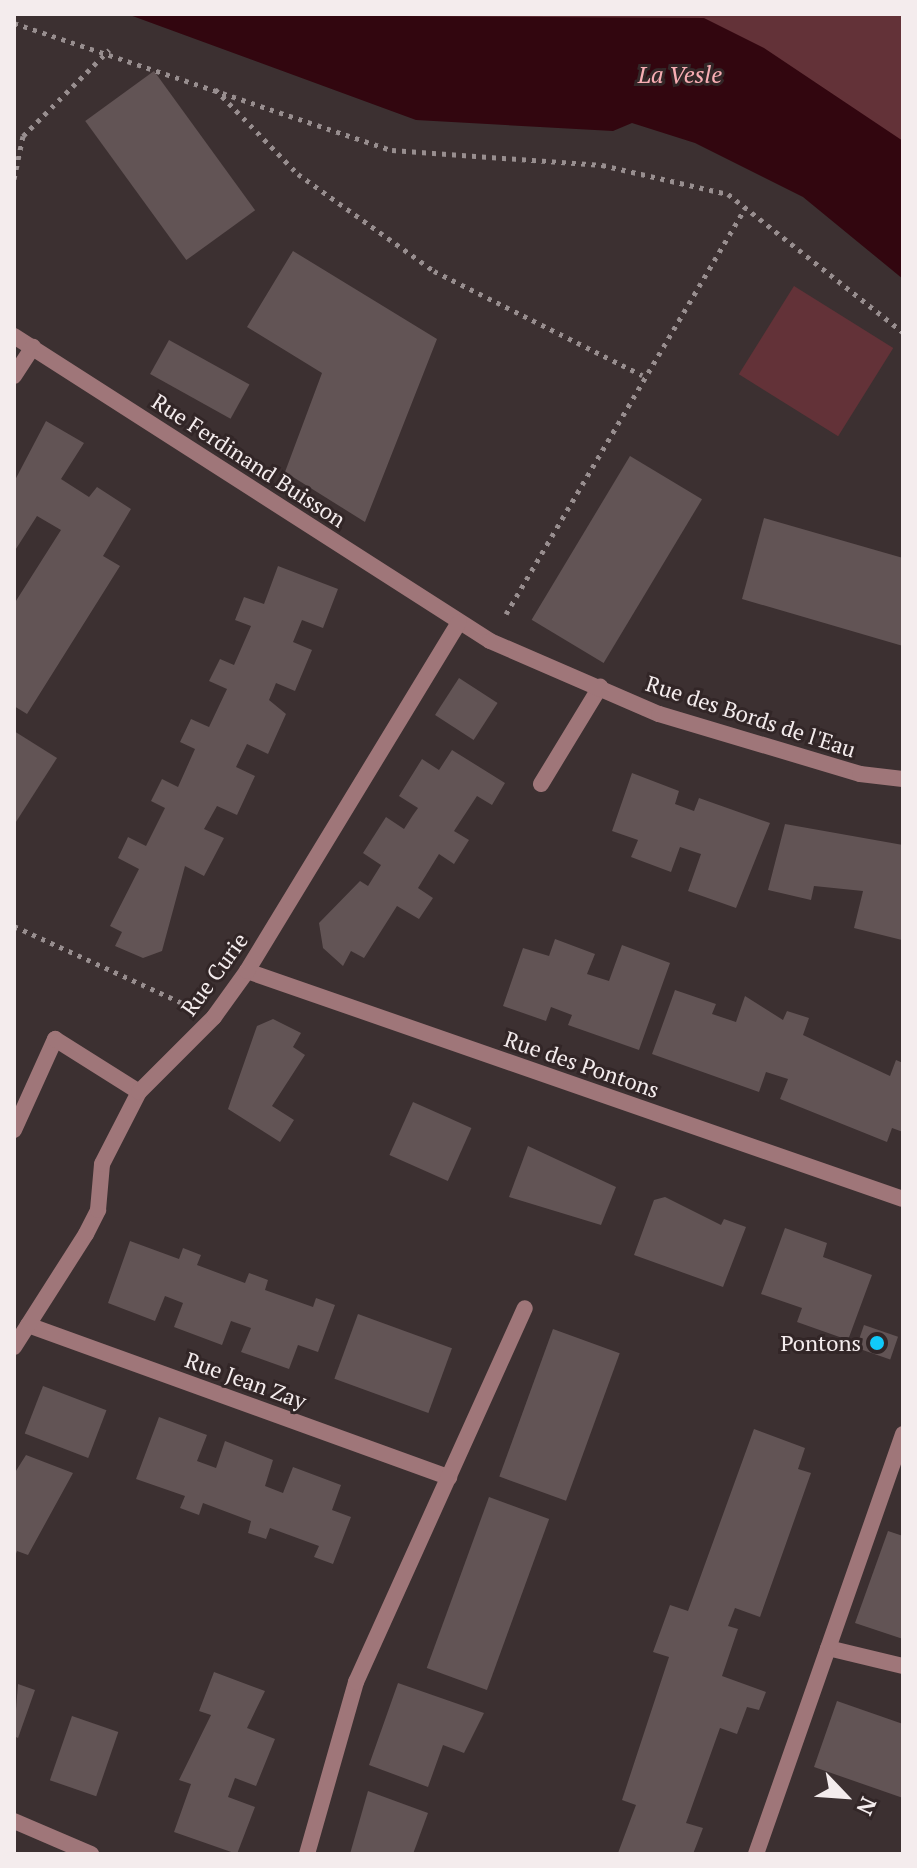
<!DOCTYPE html>
<html>
<head>
<meta charset="utf-8">
<style>
  body { margin:0 }
  #map { position:relative; width:917px; height:1868px; overflow:hidden; background:#3c3031; font-family:"PT Serif",serif }
  div>[style] { position:absolute }
  .green>* { inset:0; background:#633238; transform-origin:0 0 }
  .water>* { inset:0; background:#32060f }
  .building>* { inset:0; background:#625455; transform-origin:0 0 }
  .path>* { height:5px; margin-top:-2.5px; transform-origin:0; background:repeating-linear-gradient(90deg,#988e8f 0 4px,transparent 0 10px) }
  .service>* { height:16px; margin:-8px; padding:0 8px; transform-origin:8px; border-radius:8px; background:#9f7679 }
  .minor>* { height:16px; margin:-8px; padding:0 8px; transform-origin:8px; border-radius:8px; background:#9f7679 }
  .dots>* { width:22px; height:22px; translate:-50% -50%; box-sizing:border-box; border:4px solid #322627; border-radius:50% }
  span { translate:-50% -50%; white-space:nowrap; text-align:center; line-height:1.15; -webkit-text-stroke:6px #322627; paint-order:stroke }
  .street-label { font-size:22px; color:#f4eced }
  .poi-label { font-size:22px; color:#f4eced }
  .right { translate:-100% -50%; text-align:right }
  .water-label { font-size:24px; color:#f7adb3; font-style:italic }
  .frame { position:absolute; inset:0; border:16px solid #f4eced; pointer-events:none }
  .north { position:absolute; left:805px; top:1756px; width:80px; height:80px; -webkit-text-stroke:6px #322627; paint-order:stroke; rotate:115deg; font-size:22px; font-weight:700; line-height:32px; text-align:center; color:#f4eced }
  .north::after { content:''; display:block; margin:auto; width:28px; height:36px; background:#f4eced; clip-path:polygon(50% 0,100% 100%,50% 72%,0 100%) }
</style>
</head>
<body>
<div id="map">
  <div class="green">
    <i style="clip-path:polygon(250px 14px,903px 14px,903px 227px,653px 58px)"></i>
    <i style="left:794px;top:286px;width:117px;height:104px;rotate:32deg"></i>
  </div>
  <div class="water">
    <i style="clip-path:polygon(127px 14px,704px 18px,764px 48px,903px 141px,903px 279px,803px 197px,695px 143px,632px 123px,613px 131px,416px 120px)"></i>
  </div>
  <div class="building">
    <i style="left:154px;top:71px;width:172px;height:85px;rotate:54deg"></i>
    <i style="clip-path:polygon(293px 251px,437px 339px,365px 522px,285px 472px,322px 373px,247px 327px)"></i>
    <i style="left:169px;top:340px;width:92px;height:39px;rotate:29deg"></i>
    <i style="clip-path:polygon(46px 421px,84px 443px,61px 479px,89px 497px,97px 487px,131px 509px,103px 556px,120px 566px,27px 714px,14px 706px,14px 604px,61px 530px,37px 516px,14px 552px,14px 482px)"></i>
    <i style="left:630px;top:456px;width:84px;height:191px;rotate:31deg"></i>
    <i style="clip-path:polygon(764px 518px,903px 558px,903px 646px,742px 599px)"></i>
    <i style="clip-path:polygon(278px 566px,338px 589px,323px 628px,302px 620px,293px 642px,312px 650px,295px 691px,276px 683px,269px 700px,286px 714px,268px 754px,247px 744px,236px 767px,255px 776px,237px 815px,217px 806px,204px 829px,224px 838px,204px 876px,185px 866px,162px 951px,143px 958px,115px 946px,122px 932px,110px 926px,139px 869px,118px 858px,128px 837px,146px 846px,165px 808px,151px 801px,162px 779px,178px 787px,195px 749px,180px 742px,191px 719px,209px 727px,227px 689px,209px 681px,220px 659px,234px 665px,251px 626px,235px 620px,244px 597px,264px 604px)"></i>
    <i style="left:459px;top:678px;width:46px;height:44px;rotate:33deg"></i>
    <i style="clip-path:polygon(14px 731px,57px 758px,14px 825px)"></i>
    <i style="clip-path:polygon(452px 750px,505px 783px,492px 805px,477px 796px,454px 831px,469px 840px,454px 864px,439px 854px,418px 888px,433px 898px,419px 919px,397px 906px,364px 958px,351px 951px,343px 966px,323px 948px,319px 923px,360px 881px,368px 886px,381px 865px,363px 853px,386px 817px,404px 829px,413px 815px,418px 808px,399px 796px,422px 759px,439px 770px)"></i>
    <i style="clip-path:polygon(632px 773px,679px 791px,675px 804px,694px 811px,699px 798px,770px 823px,736px 908px,688px 891px,701px 854px,680px 847px,671px 872px,631px 857px,638px 840px,612px 831px)"></i>
    <i style="clip-path:polygon(785px 824px,903px 845px,902px 940px,854px 928px,863px 891px,814px 886px,811px 900px,768px 890px)"></i>
    <i style="clip-path:polygon(555px 939px,595px 954px,587px 974px,609px 981px,622px 945px,670px 963px,639px 1050px,568px 1025px,572px 1015px,551px 1007px,546px 1021px,503px 1006px,523px 948px,549px 956px)"></i>
    <i style="clip-path:polygon(675px 990px,716px 1004px,712px 1014px,736px 1022px,745px 996px,783px 1020px,787px 1011px,809px 1018px,803px 1035px,890px 1076px,896px 1060px,903px 1063px,903px 1132px,892px 1128px,887px 1142px,780px 1099px,788px 1079px,766px 1072px,759px 1092px,652px 1054px)"></i>
    <i style="clip-path:polygon(273px 1019px,301px 1033px,293px 1047px,305px 1055px,272px 1106px,294px 1120px,280px 1142px,228px 1109px,257px 1026px)"></i>
    <i style="left:413px;top:1102px;width:64px;height:58px;rotate:24deg"></i>
    <i style="clip-path:polygon(528px 1146px,616px 1187px,601px 1225px,509px 1197px)"></i>
    <i style="clip-path:polygon(665px 1197px,721px 1225px,724px 1219px,746px 1227px,723px 1287px,634px 1255px,654px 1200px)"></i>
    <i style="clip-path:polygon(785px 1228px,827px 1243px,823px 1257px,872px 1275px,848px 1340px,797px 1322px,802px 1308px,761px 1294px)"></i>
    <i style="clip-path:polygon(130px 1241px,179px 1259px,183px 1248px,201px 1255px,197px 1265px,245px 1283px,249px 1273px,268px 1280px,265px 1290px,313px 1307px,316px 1298px,335px 1305px,318px 1352px,298px 1345px,289px 1369px,241px 1352px,251px 1328px,231px 1321px,222px 1345px,174px 1327px,183px 1303px,165px 1296px,155px 1321px,108px 1303px)"></i>
    <i style="left:358px;top:1314px;width:100px;height:69px;rotate:20deg"></i>
    <i style="left:864px;top:1325px;width:36px;height:24px;rotate:19deg"></i>
    <i style="left:553px;top:1329px;width:71px;height:157px;rotate:20deg"></i>
    <i style="left:43px;top:1386px;width:68px;height:51px;rotate:21deg"></i>
    <i style="clip-path:polygon(159px 1417px,207px 1435px,197px 1461px,216px 1468px,225px 1441px,273px 1460px,265px 1486px,283px 1493px,293px 1467px,341px 1485px,332px 1510px,351px 1517px,333px 1564px,314px 1557px,319px 1546px,270px 1528px,266px 1539px,248px 1533px,251px 1521px,203px 1503px,199px 1515px,180px 1508px,185px 1496px,136px 1479px)"></i>
    <i style="clip-path:polygon(754px 1429px,805px 1448px,798px 1469px,811px 1473px,760px 1617px,735px 1608px,728px 1626px,738px 1629px,722px 1676px,766px 1692px,759px 1710px,747px 1707px,737px 1734px,720px 1728px,686px 1823px,703px 1828px,693px 1854px,605px 1854px,618px 1853px,636px 1805px,622px 1800px,669px 1657px,653px 1652px,670px 1605px,688px 1611px)"></i>
    <i style="clip-path:polygon(26px 1455px,73px 1473px,28px 1555px,17px 1551px,14px 1559px,14px 1474px)"></i>
    <i style="left:489px;top:1497px;width:64px;height:182px;rotate:20deg"></i>
    <i style="clip-path:polygon(888px 1531px,903px 1536px,903px 1639px,855px 1623px)"></i>
    <i style="clip-path:polygon(214px 1672px,265px 1691px,247px 1728px,275px 1739px,256px 1786px,235px 1778px,228px 1797px,255px 1807px,237px 1854px,174px 1832px,191px 1784px,179px 1780px,211px 1715px,199px 1711px)"></i>
    <i style="clip-path:polygon(398px 1683px,484px 1713px,464px 1753px,443px 1745px,428px 1787px,369px 1765px)"></i>
    <i style="clip-path:polygon(18px 1684px,35px 1690px,18px 1738px,14px 1736px)"></i>
    <i style="clip-path:polygon(837px 1701px,903px 1724px,903px 1798px,814px 1767px)"></i>
    <i style="left:72px;top:1716px;width:49px;height:68px;rotate:19deg"></i>
    <i style="clip-path:polygon(368px 1791px,428px 1813px,413px 1854px,350px 1854px)"></i>
  </div>
  <div class="path">
    <i style="left:14px;top:23px;width:399px;rotate:18.6deg"></i>
    <i style="left:392px;top:150px;width:211px;rotate:4.1deg"></i>
    <i style="left:602px;top:165px;width:129px;rotate:13deg"></i>
    <i style="left:728px;top:194px;width:223px;rotate:38.3deg"></i>
    <i style="left:215px;top:89px;width:119px;rotate:45.7deg"></i>
    <i style="left:298px;top:174px;width:167px;rotate:35.5deg"></i>
    <i style="left:434px;top:271px;width:233px;rotate:26.6deg"></i>
    <i style="left:14px;top:179px;width:44px;rotate:-78.2deg"></i>
    <i style="left:23px;top:136px;width:122px;rotate:-45deg"></i>
    <i style="left:506px;top:614px;width:471px;rotate:-59.5deg"></i>
    <i style="left:14px;top:926px;width:187px;rotate:24.6deg"></i>
  </div>
  <div class="service">
    <i style="left:541px;top:784px;width:114px;rotate:-58.7deg"></i>
    <i style="left:14px;top:1130px;width:100px;rotate:-65.7deg"></i>
    <i style="left:55px;top:1039px;width:99px;rotate:32.2deg"></i>
  </div>
  <div class="minor">
    <i style="left:14px;top:336px;width:565px;rotate:32.65deg"></i>
    <i style="left:490px;top:641px;width:184px;rotate:23.4deg"></i>
    <i style="left:659px;top:714px;width:210px;rotate:16.6deg"></i>
    <i style="left:860px;top:774px;width:43px;rotate:6.6deg"></i>
    <i style="left:14px;top:376px;width:35px;rotate:-57deg"></i>
    <i style="left:247px;top:971px;width:694px;rotate:19.17deg"></i>
    <i style="left:28px;top:1325px;width:448px;rotate:19.9deg"></i>
    <i style="left:14px;top:1347px;width:134px;rotate:-57.5deg"></i>
    <i style="left:86px;top:1234px;width:27px;rotate:-63deg"></i>
    <i style="left:98px;top:1210px;width:46px;rotate:-85deg"></i>
    <i style="left:102px;top:1164px;width:81px;rotate:-62.8deg"></i>
    <i style="left:139px;top:1092px;width:106px;rotate:-45deg"></i>
    <i style="left:214px;top:1017px;width:57px;rotate:-54.3deg"></i>
    <i style="left:247px;top:971px;width:408px;rotate:-58.7deg"></i>
    <i style="left:828px;top:1648px;width:77px;rotate:13.5deg"></i>
    <i style="left:14px;top:1821px;width:84px;rotate:23.2deg"></i>
    <i style="left:307px;top:1854px;width:179px;rotate:-74.1deg"></i>
    <i style="left:356px;top:1682px;width:410px;rotate:-65.7deg"></i>
    <i style="left:756px;top:1854px;width:445px;rotate:-70.7deg"></i>
  </div>
  <div class="dots">
    <i style="left:877px;top:1343px;background:#10cafa"></i>
  </div>
  <div class="street-label">
    <span style="left:249px;top:460px;rotate:33deg">Rue Ferdinand Buisson</span>
    <span style="left:751px;top:716px;rotate:18deg">Rue des Bords de l'Eau</span>
    <span style="left:214px;top:974px;rotate:-54deg">Rue Curie</span>
    <span style="left:582px;top:1064px;rotate:19deg">Rue des Pontons</span>
    <span style="left:246px;top:1380px;rotate:20deg">Rue Jean Zay</span>
  </div>
  <div class="poi-label">
    <span class="right" style="left:861px;top:1343px">Pontons</span>
  </div>
  <div class="water-label">
    <span style="left:680px;top:75px">La Vesle</span>
  </div>
  <div class="frame"></div>
  <div class="north">N</div>
</div>
</body>
</html>
